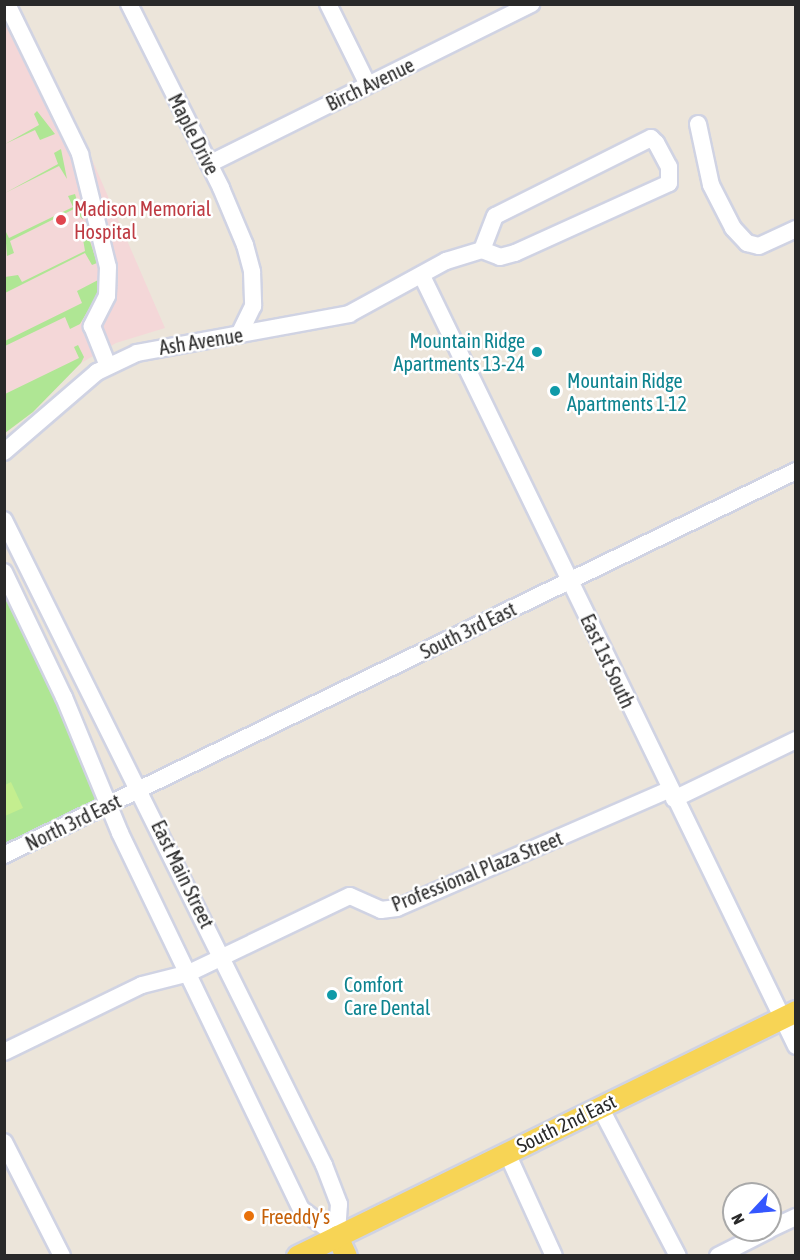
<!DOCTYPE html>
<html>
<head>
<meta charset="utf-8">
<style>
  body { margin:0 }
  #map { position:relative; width:800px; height:1260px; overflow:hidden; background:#ece5da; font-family:"Asap Condensed",sans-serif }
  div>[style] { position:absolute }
  .medical>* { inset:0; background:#f4d7d8 }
  .green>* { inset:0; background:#afe694 }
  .pitch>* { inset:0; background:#c4ee8f }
  .roads { filter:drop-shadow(2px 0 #d0d3e3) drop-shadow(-2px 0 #d0d3e3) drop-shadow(0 2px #d0d3e3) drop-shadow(0 -2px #d0d3e3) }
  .minor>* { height:16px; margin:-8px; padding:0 8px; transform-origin:8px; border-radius:8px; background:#fff }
  .major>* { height:21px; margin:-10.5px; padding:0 10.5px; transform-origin:10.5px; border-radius:10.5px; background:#f7d455 }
  .dots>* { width:16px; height:16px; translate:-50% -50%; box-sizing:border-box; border:3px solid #fff; border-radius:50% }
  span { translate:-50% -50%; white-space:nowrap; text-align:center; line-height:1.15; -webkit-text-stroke:5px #fff; paint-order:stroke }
  .street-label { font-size:20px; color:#292929 }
  .health-label { font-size:20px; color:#be3a42 }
  .left { translate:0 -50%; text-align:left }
  .culture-label { font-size:20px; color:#0d838f }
  .right { translate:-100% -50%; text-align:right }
  .food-label { font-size:20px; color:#c56008 }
  .frame { position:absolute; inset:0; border:6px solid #292929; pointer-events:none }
  .north { position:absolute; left:722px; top:1182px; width:60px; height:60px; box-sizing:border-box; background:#fff; border:2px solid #a9a9a9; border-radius:50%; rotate:244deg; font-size:16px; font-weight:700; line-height:24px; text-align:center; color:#292929 }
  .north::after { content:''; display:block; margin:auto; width:21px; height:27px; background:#3557ff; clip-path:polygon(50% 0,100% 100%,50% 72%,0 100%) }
</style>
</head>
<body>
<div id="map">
  <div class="medical">
    <i style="clip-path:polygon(18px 4px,71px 111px,165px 328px,116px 343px,81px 363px,33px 412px,5px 433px,4px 5px)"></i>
  </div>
  <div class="green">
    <i style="clip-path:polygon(37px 111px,55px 134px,40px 140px,35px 130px,5px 144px,39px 125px,34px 114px)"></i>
    <i style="clip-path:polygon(61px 149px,67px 179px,59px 166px,5px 193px,58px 164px,54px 153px)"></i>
    <i style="clip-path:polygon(75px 194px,83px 220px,74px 209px,10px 241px,14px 253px,7px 256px,5px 230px,9px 238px,73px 207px,68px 196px)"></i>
    <i style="clip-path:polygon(89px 238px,97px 263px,92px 265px,85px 253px,5px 293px,5px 277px,18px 275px,22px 282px,85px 251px,83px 239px)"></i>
    <i style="clip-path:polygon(100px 279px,103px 285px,80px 324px,70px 329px,65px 317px,5px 346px,5px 341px,82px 303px,77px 291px)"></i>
    <i style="clip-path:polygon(78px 345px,84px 357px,81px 363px,33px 412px,5px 433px,5px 394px,79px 358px,74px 347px)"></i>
    <i style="clip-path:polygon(4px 572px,110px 803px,4px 854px)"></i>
  </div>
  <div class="pitch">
    <i style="clip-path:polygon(11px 782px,23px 808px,5px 816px,5px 785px)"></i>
  </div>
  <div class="roads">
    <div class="minor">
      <i style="left:7px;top:4px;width:167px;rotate:64deg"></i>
      <i style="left:80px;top:154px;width:116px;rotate:76.1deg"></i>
      <i style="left:108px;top:267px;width:29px;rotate:92deg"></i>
      <i style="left:107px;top:296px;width:34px;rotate:117deg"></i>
      <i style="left:92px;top:326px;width:43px;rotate:68.2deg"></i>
      <i style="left:129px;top:4px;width:206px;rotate:63.4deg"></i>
      <i style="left:221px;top:188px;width:62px;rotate:67.2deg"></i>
      <i style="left:245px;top:245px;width:28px;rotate:75deg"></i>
      <i style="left:252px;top:272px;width:34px;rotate:88deg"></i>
      <i style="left:253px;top:306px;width:32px;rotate:116deg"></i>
      <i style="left:328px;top:4px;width:90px;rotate:63.7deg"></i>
      <i style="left:698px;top:124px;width:62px;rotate:78deg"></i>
      <i style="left:711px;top:185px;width:48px;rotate:62.9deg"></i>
      <i style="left:733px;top:228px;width:21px;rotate:47deg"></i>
      <i style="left:747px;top:243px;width:12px;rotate:14deg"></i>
      <i style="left:759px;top:246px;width:41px;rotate:-24.7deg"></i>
      <i style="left:209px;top:164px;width:360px;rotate:-26.4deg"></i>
      <i style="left:422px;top:276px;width:856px;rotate:64.09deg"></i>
      <i style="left:4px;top:452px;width:123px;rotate:-40.7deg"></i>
      <i style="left:97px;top:372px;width:44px;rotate:-25.4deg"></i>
      <i style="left:137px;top:353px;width:216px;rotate:-10.4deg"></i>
      <i style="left:349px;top:314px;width:111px;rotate:-28.7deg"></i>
      <i style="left:446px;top:261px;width:38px;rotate:-17deg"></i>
      <i style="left:482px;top:250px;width:19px;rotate:21deg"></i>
      <i style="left:500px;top:257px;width:16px;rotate:-15deg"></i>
      <i style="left:515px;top:253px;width:169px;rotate:-24.4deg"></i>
      <i style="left:669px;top:183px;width:16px;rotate:-90deg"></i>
      <i style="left:669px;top:167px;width:27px;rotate:-118deg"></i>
      <i style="left:656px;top:143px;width:7px;rotate:-135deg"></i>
      <i style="left:651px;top:138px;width:174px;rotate:153.4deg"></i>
      <i style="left:495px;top:216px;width:36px;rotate:111deg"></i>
      <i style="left:4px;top:520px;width:720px;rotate:63.61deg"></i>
      <i style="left:324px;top:1165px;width:42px;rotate:69deg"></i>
      <i style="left:339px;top:1204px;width:32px;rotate:94deg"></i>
      <i style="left:4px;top:572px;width:139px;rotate:64.4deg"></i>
      <i style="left:64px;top:697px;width:147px;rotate:67.6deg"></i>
      <i style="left:120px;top:833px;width:417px;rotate:64.3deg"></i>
      <i style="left:301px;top:1209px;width:45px;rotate:36.9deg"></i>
      <i style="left:674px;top:799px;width:136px;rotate:-25.8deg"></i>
      <i style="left:4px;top:855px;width:880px;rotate:-25.87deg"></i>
      <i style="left:4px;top:1052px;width:153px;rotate:-25.9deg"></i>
      <i style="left:142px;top:985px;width:49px;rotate:-14.3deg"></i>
      <i style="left:189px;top:973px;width:178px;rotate:-25.6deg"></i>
      <i style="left:350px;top:896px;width:34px;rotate:24deg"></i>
      <i style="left:381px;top:910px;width:16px;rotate:-7deg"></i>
      <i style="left:397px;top:908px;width:296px;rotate:-23.5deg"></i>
      <i style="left:600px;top:1107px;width:168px;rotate:62.4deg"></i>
      <i style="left:4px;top:1142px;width:128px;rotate:63deg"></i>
      <i style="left:507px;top:1153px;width:113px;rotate:65.5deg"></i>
      <i style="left:770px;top:1229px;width:29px;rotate:-25deg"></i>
      <i style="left:718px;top:1256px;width:57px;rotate:-27deg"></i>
    </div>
    <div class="major">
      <i style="left:337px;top:1236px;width:22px;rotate:66deg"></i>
      <i style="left:297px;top:1256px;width:556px;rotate:-26.15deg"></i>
    </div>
  </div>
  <div class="dots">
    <i style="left:61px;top:220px;background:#e0444e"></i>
    <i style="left:537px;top:352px;background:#0f9aa8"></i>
    <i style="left:555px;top:391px;background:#0f9aa8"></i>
    <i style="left:332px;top:995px;background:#0f9aa8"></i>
    <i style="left:249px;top:1216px;background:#e8710a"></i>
  </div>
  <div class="street-label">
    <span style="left:370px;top:84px;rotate:-26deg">Birch Avenue</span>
    <span style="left:194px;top:134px;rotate:63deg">Maple Drive</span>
    <span style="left:201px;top:341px;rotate:-9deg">Ash Avenue</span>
    <span style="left:468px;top:630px;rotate:-26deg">South 3rd East</span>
    <span style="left:608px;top:661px;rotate:65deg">East 1st South</span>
    <span style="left:73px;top:822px;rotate:-26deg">North 3rd East</span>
    <span style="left:477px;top:871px;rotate:-22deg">Professional Plaza Street</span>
    <span style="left:183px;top:874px;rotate:64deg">East Main Street</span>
    <span style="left:566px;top:1123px;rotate:-26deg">South 2nd East</span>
  </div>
  <div class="health-label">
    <span class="left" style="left:74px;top:220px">Madison Memorial<br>Hospital</span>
  </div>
  <div class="culture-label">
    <span class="right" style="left:525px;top:352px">Mountain Ridge<br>Apartments 13-24</span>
    <span class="left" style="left:567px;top:392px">Mountain Ridge<br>Apartments 1-12</span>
    <span class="left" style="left:344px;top:996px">Comfort<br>Care Dental</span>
  </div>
  <div class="food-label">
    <span class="left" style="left:261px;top:1216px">Freeddy’s</span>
  </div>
  <div class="frame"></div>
  <div class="north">N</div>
</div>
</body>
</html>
